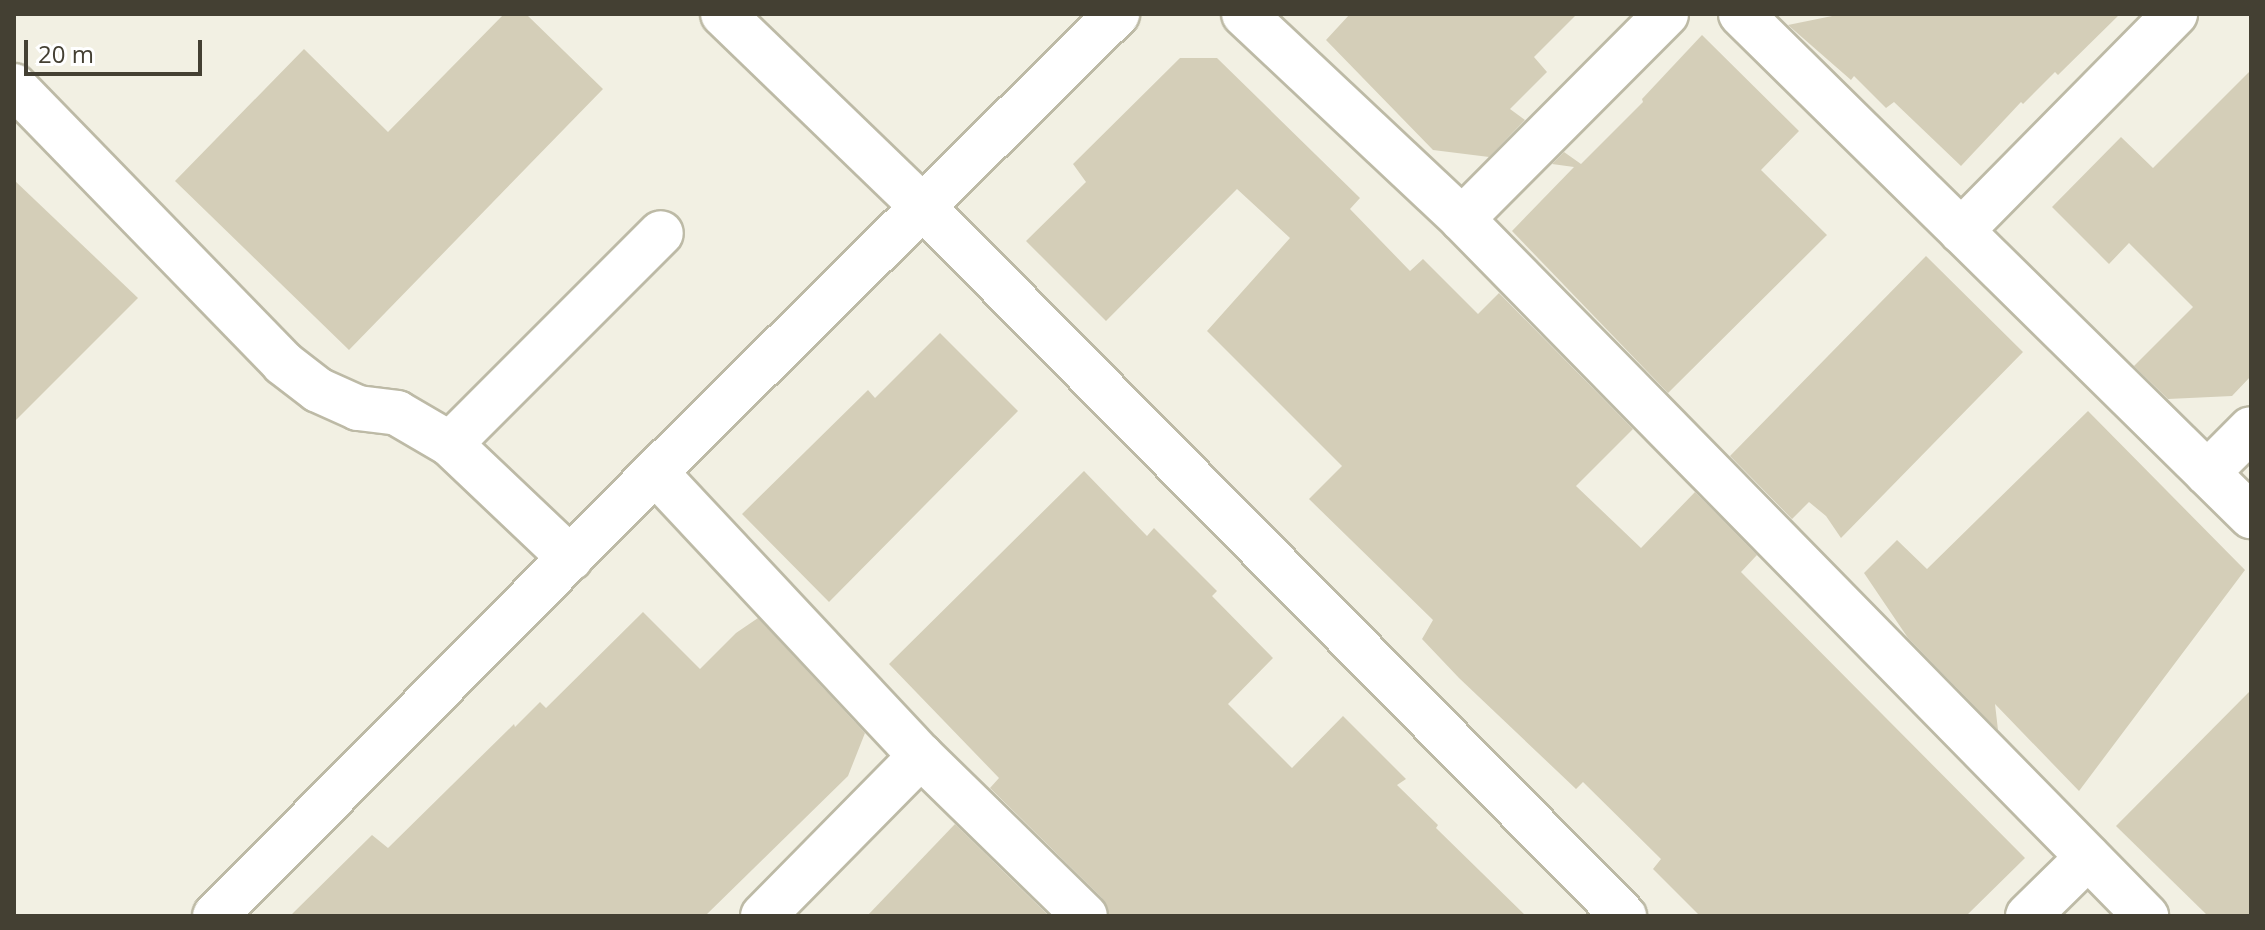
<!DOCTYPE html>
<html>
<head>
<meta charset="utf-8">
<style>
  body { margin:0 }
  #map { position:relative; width:2265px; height:930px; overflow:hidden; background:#f2f0e3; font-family:"Open Sans",sans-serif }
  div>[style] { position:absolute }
  .building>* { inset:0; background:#d4ceb8 }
  .roads { filter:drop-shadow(2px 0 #bdbaa6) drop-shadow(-2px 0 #bdbaa6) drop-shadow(0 2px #bdbaa6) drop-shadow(0 -2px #bdbaa6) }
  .minor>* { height:44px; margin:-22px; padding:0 22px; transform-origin:22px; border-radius:22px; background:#fff }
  span { translate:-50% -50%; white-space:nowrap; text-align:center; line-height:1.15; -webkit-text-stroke:6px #fff; paint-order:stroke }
  .frame { position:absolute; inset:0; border:16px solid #444033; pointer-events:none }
  .scale { position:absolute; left:24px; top:40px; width:178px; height:36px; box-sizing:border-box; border:4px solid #444033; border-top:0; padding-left:10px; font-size:24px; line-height:28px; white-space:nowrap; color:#444033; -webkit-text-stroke:6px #fff; paint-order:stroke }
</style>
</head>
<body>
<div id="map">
  <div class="building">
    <i style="clip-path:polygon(504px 14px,526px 14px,603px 89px,349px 350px,175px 181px,304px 49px,388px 132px)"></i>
    <i style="clip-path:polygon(1350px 14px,1577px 14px,1534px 57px,1547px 72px,1510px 109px,1525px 120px,1489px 157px,1433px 150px,1326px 40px)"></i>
    <i style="clip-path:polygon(1842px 14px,2120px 14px,2058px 75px,2055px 72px,2023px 104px,2021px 102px,1961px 166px,1894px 102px,1886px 108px,1854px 76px,1851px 80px,1788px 25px)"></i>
    <i style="clip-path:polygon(1702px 35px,1799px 131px,1761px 170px,1827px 235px,1668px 393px,1512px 231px,1574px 167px,1552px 164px,1564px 152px,1581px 164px,1643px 102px,1642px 99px)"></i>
    <i style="clip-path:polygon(1180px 58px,1217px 58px,1360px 198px,1350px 209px,1410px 271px,1423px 259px,1478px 314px,1499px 293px,1633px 429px,1576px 486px,1641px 548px,1695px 492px,1757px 555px,1741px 572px,2025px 858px,1966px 916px,1700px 916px,1653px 869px,1661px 859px,1583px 782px,1576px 789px,1459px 678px,1422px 639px,1433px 620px,1309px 499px,1342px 466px,1207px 331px,1290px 238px,1237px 189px,1106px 321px,1026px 241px,1086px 182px,1073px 164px)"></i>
    <i style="clip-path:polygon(2251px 70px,2251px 376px,2232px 396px,2168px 399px,2134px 366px,2193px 307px,2129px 243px,2109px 264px,2052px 207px,2121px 137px,2153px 168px)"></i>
    <i style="clip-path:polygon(14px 180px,138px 298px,14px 422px)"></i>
    <i style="clip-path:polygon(1926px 256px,2023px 352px,1841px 538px,1826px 516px,1809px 502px,1792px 519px,1730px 456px)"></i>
    <i style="clip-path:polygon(940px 333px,1018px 411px,829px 602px,742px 514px,868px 390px,875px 398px)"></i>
    <i style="clip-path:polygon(2088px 411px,2245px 570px,2079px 791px,1995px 704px,1998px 730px,1908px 638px,1864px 573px,1897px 540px,1927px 569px)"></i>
    <i style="clip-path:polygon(1084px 471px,1147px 536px,1154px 528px,1217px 591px,1212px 596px,1273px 658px,1228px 704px,1292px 768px,1343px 716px,1406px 779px,1397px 785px,1438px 825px,1436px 828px,1526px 916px,1109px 916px,1102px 898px,990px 788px,999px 778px,889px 664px)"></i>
    <i style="clip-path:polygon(643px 612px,700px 669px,736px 633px,758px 618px,865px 733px,848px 776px,705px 916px,290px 916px,372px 835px,388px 848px,514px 724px,515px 727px,540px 702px,546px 708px)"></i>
    <i style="clip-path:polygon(2251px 690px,2251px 916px,2208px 916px,2116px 826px)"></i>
    <i style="clip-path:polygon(955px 824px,1049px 916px,867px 916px)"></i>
  </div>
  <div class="roads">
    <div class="minor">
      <i style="left:723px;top:14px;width:279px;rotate:44deg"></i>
      <i style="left:924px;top:208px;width:996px;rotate:45.33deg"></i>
      <i style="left:1244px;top:14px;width:299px;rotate:43.2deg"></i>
      <i style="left:1462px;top:219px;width:977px;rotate:45.54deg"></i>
      <i style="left:1741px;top:14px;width:716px;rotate:44.55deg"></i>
      <i style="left:14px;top:86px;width:386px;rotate:45.8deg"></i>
      <i style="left:283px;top:363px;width:44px;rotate:37.6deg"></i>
      <i style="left:318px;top:390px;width:44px;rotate:24.2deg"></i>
      <i style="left:358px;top:408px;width:39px;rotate:7deg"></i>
      <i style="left:397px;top:413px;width:61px;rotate:30.3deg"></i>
      <i style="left:450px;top:444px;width:166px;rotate:43.5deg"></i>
      <i style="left:1462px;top:219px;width:289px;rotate:-45.1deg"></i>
      <i style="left:1961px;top:231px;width:305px;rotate:-45.4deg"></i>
      <i style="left:450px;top:444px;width:298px;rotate:-45deg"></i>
      <i style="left:655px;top:472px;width:389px;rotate:46.9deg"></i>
      <i style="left:921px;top:756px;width:229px;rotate:44.3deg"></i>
      <i style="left:2207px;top:473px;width:62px;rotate:-45deg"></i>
      <i style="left:215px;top:916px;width:625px;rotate:-45.26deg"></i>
      <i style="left:655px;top:472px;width:651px;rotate:-44.75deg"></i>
      <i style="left:763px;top:916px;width:225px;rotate:-45.4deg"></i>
      <i style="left:2028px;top:916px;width:84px;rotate:-44.5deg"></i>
    </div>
  </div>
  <div class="frame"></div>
  <div class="scale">20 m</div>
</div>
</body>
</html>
